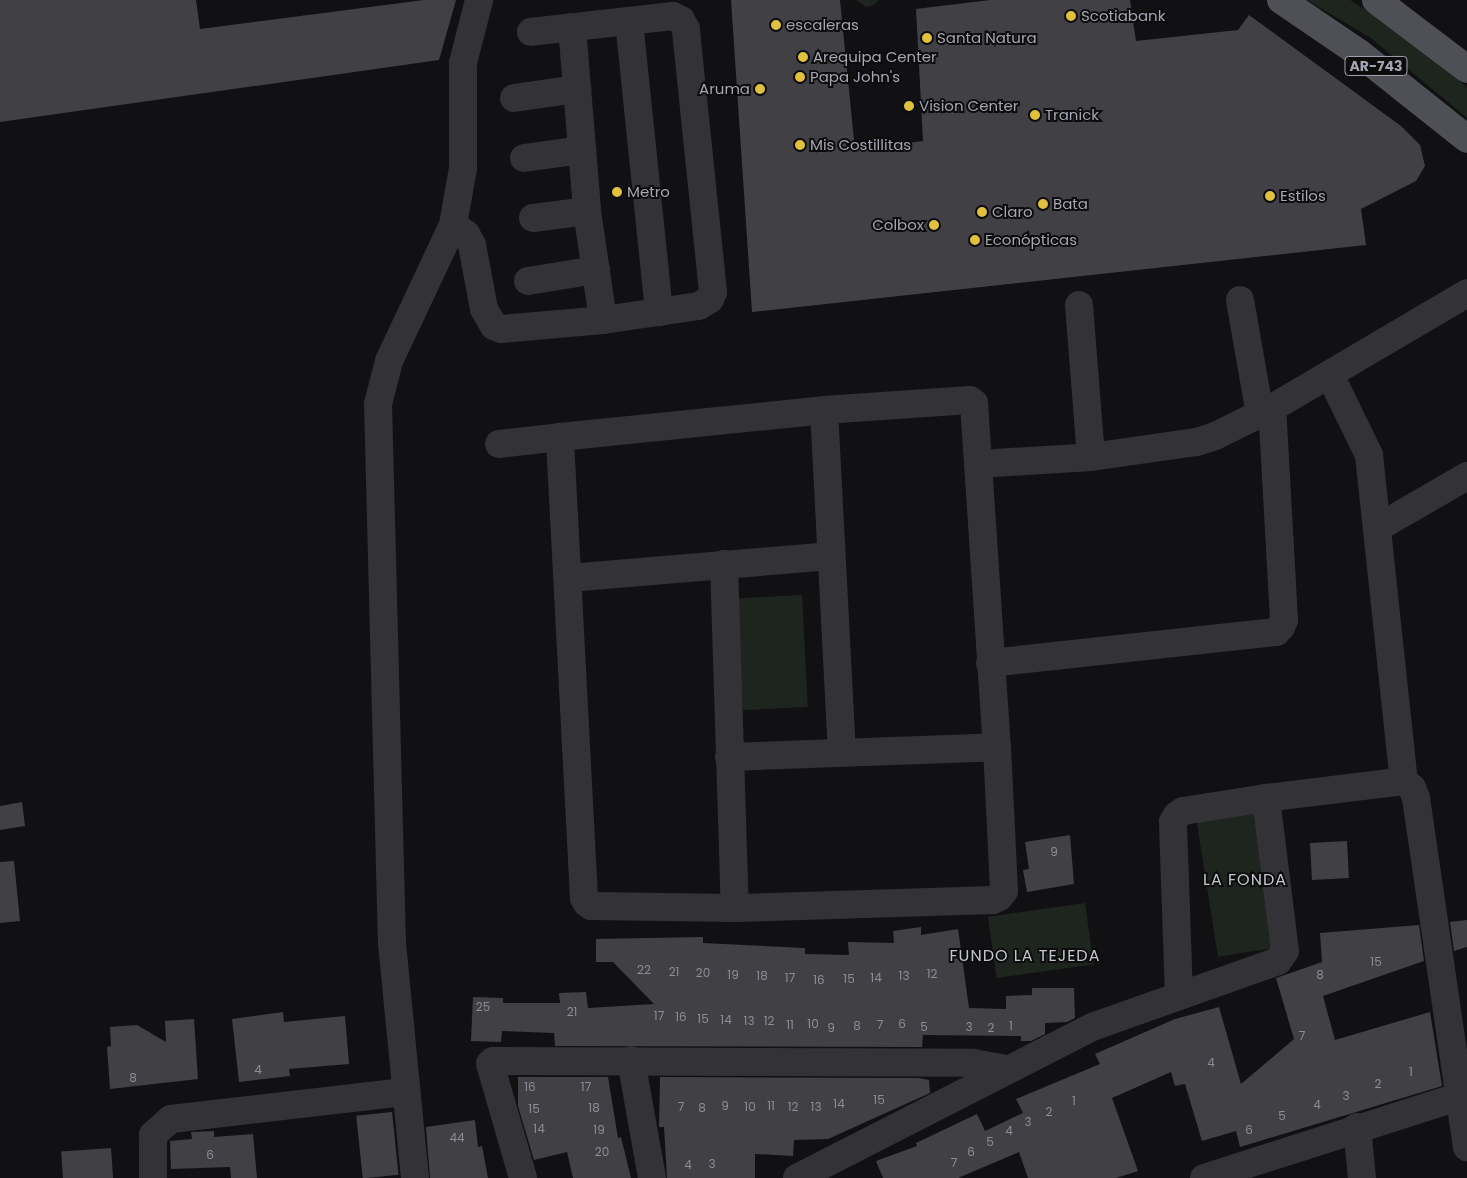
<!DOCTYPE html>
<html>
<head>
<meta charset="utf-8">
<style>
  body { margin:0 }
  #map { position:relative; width:1467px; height:1178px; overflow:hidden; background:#111113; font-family:Poppins,sans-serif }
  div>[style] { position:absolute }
  .green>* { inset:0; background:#1e251f; transform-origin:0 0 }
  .building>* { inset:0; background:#414145; transform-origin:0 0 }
  .minor>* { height:28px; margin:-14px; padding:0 14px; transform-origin:14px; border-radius:14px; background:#333337 }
  .major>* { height:28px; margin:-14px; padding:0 14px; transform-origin:14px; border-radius:14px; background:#4f4f56 }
  .dots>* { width:14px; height:14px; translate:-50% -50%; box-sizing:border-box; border:2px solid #0c0c0d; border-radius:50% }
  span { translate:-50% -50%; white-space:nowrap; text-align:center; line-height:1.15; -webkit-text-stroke:4px #0c0c0d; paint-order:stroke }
  .number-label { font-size:12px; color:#8b8d97 }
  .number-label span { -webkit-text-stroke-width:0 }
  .shield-label span { padding:1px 4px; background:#0c0c0d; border:1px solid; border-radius:4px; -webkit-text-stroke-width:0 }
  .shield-label { font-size:14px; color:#a4a6b2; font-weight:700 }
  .poi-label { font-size:15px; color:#a4a6b2 }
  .left { translate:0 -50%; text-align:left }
  .right { translate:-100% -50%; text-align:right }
  .neighbourhood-label { font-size:16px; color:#c4c6ce; letter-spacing:1px }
</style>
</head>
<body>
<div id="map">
  <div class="green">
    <i style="clip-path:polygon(856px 0,879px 0,874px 5px,866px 7px)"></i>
    <i style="clip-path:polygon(1307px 0,1350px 0,1382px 20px,1467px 87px,1467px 118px,1371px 38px)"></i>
    <i style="left:802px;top:595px;width:112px;height:65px;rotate:87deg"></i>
    <i style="left:1275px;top:805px;width:141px;height:80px;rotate:81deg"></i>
    <i style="left:1085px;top:903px;width:62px;height:98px;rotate:82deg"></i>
  </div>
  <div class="building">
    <i style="clip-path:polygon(0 0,196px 0,200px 29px,424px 0,456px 0,439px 60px,0 122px)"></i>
    <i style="clip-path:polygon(731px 0,840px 0,855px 150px,923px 141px,916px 9px,990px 0,1130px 0,1136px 41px,1238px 30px,1249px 15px,1401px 126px,1420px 145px,1425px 166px,1416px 181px,1361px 209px,1366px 245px,752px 312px)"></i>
    <i style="clip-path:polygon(22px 802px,25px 826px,0 830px,0 806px)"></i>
    <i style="clip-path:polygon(1070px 835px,1074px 884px,1027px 892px,1023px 870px,1029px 869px,1025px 842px)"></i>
    <i style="left:1347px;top:841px;width:37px;height:37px;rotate:87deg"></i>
    <i style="clip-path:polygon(14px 861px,20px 921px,0 923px,0 862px)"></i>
    <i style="clip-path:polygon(1467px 920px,1467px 947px,1454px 951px,1450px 922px)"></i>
    <i style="clip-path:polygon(1419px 925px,1424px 961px,1323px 996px,1335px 1040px,1430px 1012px,1442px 1086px,1240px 1147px,1236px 1131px,1202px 1141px,1185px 1084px,1175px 1086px,1171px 1072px,1112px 1098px,1138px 1171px,1116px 1178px,1028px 1178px,1019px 1152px,958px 1178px,883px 1178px,876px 1161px,917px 1146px,916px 1143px,977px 1114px,985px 1131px,1023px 1113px,1016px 1099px,1100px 1064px,1095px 1054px,1175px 1019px,1219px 1007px,1241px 1084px,1294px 1039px,1276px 978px,1322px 962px,1320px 933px)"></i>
    <i style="clip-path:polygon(921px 927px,921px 935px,958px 929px,969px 1008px,1006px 1009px,1006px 996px,1032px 995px,1032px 988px,1074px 988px,1075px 1018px,1067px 1022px,1045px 1023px,1045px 1034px,1031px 1041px,1021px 1041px,1021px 1036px,923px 1035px,922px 1047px,555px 1046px,554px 1033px,502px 1031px,501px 1042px,471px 1041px,473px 997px,503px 998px,503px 1003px,560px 1003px,559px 993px,586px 992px,588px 1008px,654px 1004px,613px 962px,596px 962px,596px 939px,703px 937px,703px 943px,805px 948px,805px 954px,849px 955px,848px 942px,894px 943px,893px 931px)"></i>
    <i style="clip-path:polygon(283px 1012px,284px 1022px,345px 1016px,349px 1064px,289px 1069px,290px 1076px,239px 1082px,232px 1019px)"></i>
    <i style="clip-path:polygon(194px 1019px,198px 1079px,110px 1089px,107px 1047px,111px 1046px,110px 1027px,137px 1025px,166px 1042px,165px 1021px)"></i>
    <i style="clip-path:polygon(518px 1077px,608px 1077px,618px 1138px,621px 1137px,631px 1178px,573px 1178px,567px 1152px,534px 1160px,518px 1106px)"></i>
    <i style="clip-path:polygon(660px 1077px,919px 1078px,929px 1080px,930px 1093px,828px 1139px,794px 1140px,793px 1156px,755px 1154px,755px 1178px,667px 1178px,664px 1127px,659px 1127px)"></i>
    <i style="left:392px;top:1112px;width:63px;height:36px;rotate:84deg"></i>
    <i style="clip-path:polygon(475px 1120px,478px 1147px,482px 1146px,488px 1178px,430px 1178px,426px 1127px)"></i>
    <i style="clip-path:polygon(214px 1131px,214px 1137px,253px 1134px,257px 1178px,231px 1178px,230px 1167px,171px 1169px,170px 1141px,192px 1139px,191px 1132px)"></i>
    <i style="left:111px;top:1148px;width:30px;height:50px;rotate:86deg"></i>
  </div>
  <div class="minor">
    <i style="left:629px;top:21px;width:293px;rotate:84.1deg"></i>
    <i style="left:572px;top:27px;width:185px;rotate:85.3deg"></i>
    <i style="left:587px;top:211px;width:110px;rotate:81.6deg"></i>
    <i style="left:514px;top:98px;width:64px;rotate:-8.1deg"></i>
    <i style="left:524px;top:158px;width:59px;rotate:-7.9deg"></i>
    <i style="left:533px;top:218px;width:54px;rotate:-7.4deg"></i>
    <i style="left:453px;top:225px;width:16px;rotate:35deg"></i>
    <i style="left:466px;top:234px;width:13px;rotate:61deg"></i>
    <i style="left:472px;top:245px;width:65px;rotate:79.4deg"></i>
    <i style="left:484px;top:309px;width:20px;rotate:60deg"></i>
    <i style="left:494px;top:326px;width:8px;rotate:23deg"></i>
    <i style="left:501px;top:329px;width:102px;rotate:-5deg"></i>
    <i style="left:603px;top:320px;width:97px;rotate:-8.3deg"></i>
    <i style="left:699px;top:306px;width:13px;rotate:-32deg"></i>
    <i style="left:710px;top:299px;width:8px;rotate:-67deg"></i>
    <i style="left:713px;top:292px;width:264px;rotate:-95.9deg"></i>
    <i style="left:686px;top:29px;width:10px;rotate:-119deg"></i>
    <i style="left:681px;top:20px;width:9px;rotate:-153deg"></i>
    <i style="left:673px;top:16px;width:143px;rotate:173.6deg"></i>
    <i style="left:528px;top:281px;width:69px;rotate:-9.2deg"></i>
    <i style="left:1240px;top:300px;width:117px;rotate:80.1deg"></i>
    <i style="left:1079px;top:305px;width:152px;rotate:85.5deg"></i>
    <i style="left:1330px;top:375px;width:89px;rotate:64deg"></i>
    <i style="left:1369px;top:455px;width:328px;rotate:83.9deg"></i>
    <i style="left:1404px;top:781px;width:11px;rotate:41deg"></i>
    <i style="left:1412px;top:788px;width:11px;rotate:68deg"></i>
    <i style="left:1416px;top:798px;width:353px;rotate:81.7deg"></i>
    <i style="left:824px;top:410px;width:342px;rotate:87deg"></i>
    <i style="left:499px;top:444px;width:61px;rotate:-6.5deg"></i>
    <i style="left:560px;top:437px;width:265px;rotate:-5.8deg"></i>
    <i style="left:824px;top:410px;width:146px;rotate:-3.9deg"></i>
    <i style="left:970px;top:400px;width:5px;rotate:37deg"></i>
    <i style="left:974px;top:403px;width:345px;rotate:86.2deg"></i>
    <i style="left:997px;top:747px;width:144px;rotate:87.2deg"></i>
    <i style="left:1004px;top:891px;width:8px;rotate:130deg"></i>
    <i style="left:999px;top:897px;width:7px;rotate:153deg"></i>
    <i style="left:993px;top:900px;width:258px;rotate:178.2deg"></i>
    <i style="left:735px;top:908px;width:144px;rotate:-179.2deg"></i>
    <i style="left:591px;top:906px;width:5px;rotate:-143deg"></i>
    <i style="left:587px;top:903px;width:6px;rotate:-121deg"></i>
    <i style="left:584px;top:898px;width:462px;rotate:-93deg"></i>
    <i style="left:978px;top:464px;width:113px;rotate:-3.5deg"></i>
    <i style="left:1091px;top:457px;width:107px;rotate:-8.1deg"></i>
    <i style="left:1197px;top:442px;width:19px;rotate:-18deg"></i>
    <i style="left:1215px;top:436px;width:64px;rotate:-26.2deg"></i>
    <i style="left:1272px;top:408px;width:226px;rotate:-30.5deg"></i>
    <i style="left:1379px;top:527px;width:102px;rotate:-30.1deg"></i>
    <i style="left:724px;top:564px;width:344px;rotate:88.2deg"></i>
    <i style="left:569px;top:578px;width:263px;rotate:-4.8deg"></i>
    <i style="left:990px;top:663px;width:288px;rotate:-6.2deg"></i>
    <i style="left:1276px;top:632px;width:7px;rotate:-45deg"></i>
    <i style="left:1281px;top:627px;width:8px;rotate:-67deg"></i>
    <i style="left:1284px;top:620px;width:212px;rotate:-93.2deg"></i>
    <i style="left:729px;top:757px;width:268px;rotate:-2.1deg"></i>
    <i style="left:1179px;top:996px;width:174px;rotate:-92deg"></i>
    <i style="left:1173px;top:822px;width:8px;rotate:-60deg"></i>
    <i style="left:1177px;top:815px;width:7px;rotate:-34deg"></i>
    <i style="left:1183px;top:811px;width:84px;rotate:-8.9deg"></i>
    <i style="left:1266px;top:798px;width:139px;rotate:-7deg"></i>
    <i style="left:631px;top:1060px;width:120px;rotate:79.9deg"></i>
    <i style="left:1357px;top:1127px;width:51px;rotate:84.4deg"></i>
    <i style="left:153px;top:1178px;width:43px;rotate:-90deg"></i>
    <i style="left:153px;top:1135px;width:24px;rotate:-42deg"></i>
    <i style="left:171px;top:1119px;width:237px;rotate:-6.6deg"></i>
    <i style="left:415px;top:1178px;width:234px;rotate:-95.6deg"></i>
    <i style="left:392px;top:945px;width:541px;rotate:-91.48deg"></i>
    <i style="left:378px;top:404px;width:44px;rotate:-75.7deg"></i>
    <i style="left:389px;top:361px;width:150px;rotate:-64.8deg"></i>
    <i style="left:453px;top:225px;width:58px;rotate:-80deg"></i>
    <i style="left:463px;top:168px;width:105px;rotate:-90deg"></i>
    <i style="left:463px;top:63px;width:65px;rotate:-75.7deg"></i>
    <i style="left:523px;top:1178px;width:119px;rotate:-106.1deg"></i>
    <i style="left:490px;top:1064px;width:4px;rotate:-45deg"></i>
    <i style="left:493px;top:1061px;width:480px;rotate:0.2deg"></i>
    <i style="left:973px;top:1063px;width:36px;rotate:10deg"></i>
    <i style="left:797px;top:1178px;width:331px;rotate:-27.1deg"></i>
    <i style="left:1092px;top:1027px;width:197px;rotate:-19.5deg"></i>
    <i style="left:1278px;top:961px;width:12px;rotate:-55deg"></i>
    <i style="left:1285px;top:951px;width:154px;rotate:-97.1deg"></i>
    <i style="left:1204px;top:1178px;width:270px;rotate:-17.7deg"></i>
  </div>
  <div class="major">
    <i style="left:1281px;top:0;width:94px;rotate:34.2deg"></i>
    <i style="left:1359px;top:53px;width:138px;rotate:38.5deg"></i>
    <i style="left:1376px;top:0;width:114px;rotate:37.2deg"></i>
  </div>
  <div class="dots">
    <i style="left:1071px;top:16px;background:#dfc13d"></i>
    <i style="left:776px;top:25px;background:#dfc13d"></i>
    <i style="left:927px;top:38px;background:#dfc13d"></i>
    <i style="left:803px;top:57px;background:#dfc13d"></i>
    <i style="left:800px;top:77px;background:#dfc13d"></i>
    <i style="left:760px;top:89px;background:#dfc13d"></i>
    <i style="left:909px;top:106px;background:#dfc13d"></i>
    <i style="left:1035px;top:115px;background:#dfc13d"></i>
    <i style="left:800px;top:145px;background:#dfc13d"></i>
    <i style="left:617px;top:192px;background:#dfc13d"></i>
    <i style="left:1270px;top:196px;background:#dfc13d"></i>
    <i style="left:1043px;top:204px;background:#dfc13d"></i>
    <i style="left:982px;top:212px;background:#dfc13d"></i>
    <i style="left:934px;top:225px;background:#dfc13d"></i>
    <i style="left:975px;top:240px;background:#dfc13d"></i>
  </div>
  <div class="number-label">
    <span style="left:1054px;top:852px">9</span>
    <span style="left:1376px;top:962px">15</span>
    <span style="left:644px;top:970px">22</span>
    <span style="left:674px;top:972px">21</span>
    <span style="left:703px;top:973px">20</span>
    <span style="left:932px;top:974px">12</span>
    <span style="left:733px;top:975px">19</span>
    <span style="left:1320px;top:975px">8</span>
    <span style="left:762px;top:976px">18</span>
    <span style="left:904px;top:976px">13</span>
    <span style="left:790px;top:978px">17</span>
    <span style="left:876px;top:978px">14</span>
    <span style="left:849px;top:979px">15</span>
    <span style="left:819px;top:980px">16</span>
    <span style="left:483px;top:1007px">25</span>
    <span style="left:572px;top:1012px">21</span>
    <span style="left:659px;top:1016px">17</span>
    <span style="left:681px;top:1017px">16</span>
    <span style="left:703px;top:1019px">15</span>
    <span style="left:726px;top:1020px">14</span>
    <span style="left:749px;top:1021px">13</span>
    <span style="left:769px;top:1021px">12</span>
    <span style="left:813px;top:1024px">10</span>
    <span style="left:902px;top:1024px">6</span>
    <span style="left:790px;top:1025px">11</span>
    <span style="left:880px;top:1025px">7</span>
    <span style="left:857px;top:1026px">8</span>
    <span style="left:1011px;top:1026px">1</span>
    <span style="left:924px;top:1027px">5</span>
    <span style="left:969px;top:1027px">3</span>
    <span style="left:831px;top:1028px">9</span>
    <span style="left:991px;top:1028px">2</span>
    <span style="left:1302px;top:1036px">7</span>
    <span style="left:1211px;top:1063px">4</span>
    <span style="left:258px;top:1070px">4</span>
    <span style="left:1411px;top:1072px">1</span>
    <span style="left:133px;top:1078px">8</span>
    <span style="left:1378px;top:1084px">2</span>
    <span style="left:530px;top:1087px">16</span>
    <span style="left:586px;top:1087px">17</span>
    <span style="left:1346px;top:1096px">3</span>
    <span style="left:879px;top:1100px">15</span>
    <span style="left:1074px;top:1101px">1</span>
    <span style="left:839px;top:1104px">14</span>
    <span style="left:1317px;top:1105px">4</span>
    <span style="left:725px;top:1106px">9</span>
    <span style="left:771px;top:1106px">11</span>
    <span style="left:681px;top:1107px">7</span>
    <span style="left:750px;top:1107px">10</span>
    <span style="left:793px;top:1107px">12</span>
    <span style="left:816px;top:1107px">13</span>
    <span style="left:594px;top:1108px">18</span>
    <span style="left:702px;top:1108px">8</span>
    <span style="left:534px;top:1109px">15</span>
    <span style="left:1049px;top:1112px">2</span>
    <span style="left:1282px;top:1116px">5</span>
    <span style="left:1028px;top:1122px">3</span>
    <span style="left:539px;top:1129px">14</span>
    <span style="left:599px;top:1130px">19</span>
    <span style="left:1249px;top:1130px">6</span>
    <span style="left:1009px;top:1131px">4</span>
    <span style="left:457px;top:1138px">44</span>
    <span style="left:990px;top:1142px">5</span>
    <span style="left:602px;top:1152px">20</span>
    <span style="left:971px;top:1152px">6</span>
    <span style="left:210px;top:1155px">6</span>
    <span style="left:954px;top:1163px">7</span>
    <span style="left:712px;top:1164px">3</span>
    <span style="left:688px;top:1165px">4</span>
  </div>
  <div class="shield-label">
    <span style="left:1376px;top:66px">AR-743</span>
  </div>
  <div class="poi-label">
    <span class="left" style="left:1081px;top:16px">Scotiabank</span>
    <span class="left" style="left:786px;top:25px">escaleras</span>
    <span class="left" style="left:937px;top:38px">Santa Natura</span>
    <span class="left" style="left:813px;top:57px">Arequipa Center</span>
    <span class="left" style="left:810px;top:77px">Papa John's</span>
    <span class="right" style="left:750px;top:89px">Aruma</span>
    <span class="left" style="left:919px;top:106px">Vision Center</span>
    <span class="left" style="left:1045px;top:115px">Tranick</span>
    <span class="left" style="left:810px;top:145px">Mis Costillitas</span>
    <span class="left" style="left:627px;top:192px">Metro</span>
    <span class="left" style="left:1280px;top:196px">Estilos</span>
    <span class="left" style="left:1053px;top:204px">Bata</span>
    <span class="left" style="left:992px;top:212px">Claro</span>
    <span class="right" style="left:924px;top:225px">Colbox</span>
    <span class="left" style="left:985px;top:240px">Econópticas</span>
  </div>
  <div class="neighbourhood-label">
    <span style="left:1245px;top:880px">LA FONDA</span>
    <span style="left:1025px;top:956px">FUNDO LA TEJEDA</span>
  </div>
</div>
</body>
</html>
